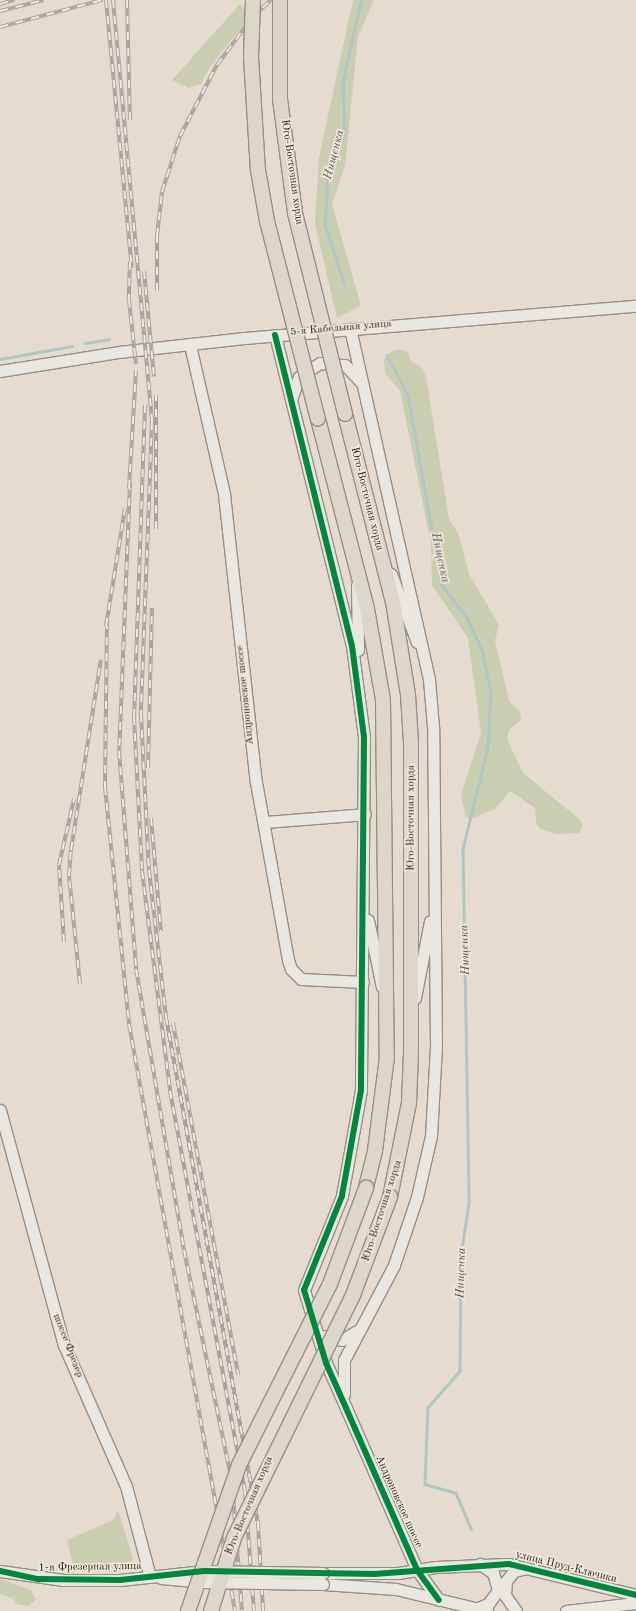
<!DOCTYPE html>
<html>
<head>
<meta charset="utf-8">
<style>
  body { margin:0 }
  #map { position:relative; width:636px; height:1611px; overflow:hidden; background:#e5dccf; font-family:"Old Standard TT",serif }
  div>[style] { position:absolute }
  .green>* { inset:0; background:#caceb1 }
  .stream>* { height:2.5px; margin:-1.25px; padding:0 1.25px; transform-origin:1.25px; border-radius:1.25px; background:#b1c5c2 }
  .roads { filter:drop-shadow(1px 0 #968f87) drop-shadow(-1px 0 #968f87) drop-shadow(0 1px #968f87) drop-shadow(0 -1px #968f87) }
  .minor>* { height:11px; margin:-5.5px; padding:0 5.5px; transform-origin:5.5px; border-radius:5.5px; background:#eae6e0 }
  .major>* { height:14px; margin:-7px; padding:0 7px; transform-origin:7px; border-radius:7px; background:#ddd6cb }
  .rail>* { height:4px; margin-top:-2px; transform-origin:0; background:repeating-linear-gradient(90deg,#f3eadb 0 8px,#a7a39e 0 16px); box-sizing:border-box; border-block:1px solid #a7a39e }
  .bridges { filter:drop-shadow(1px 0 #968f87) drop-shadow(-1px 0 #968f87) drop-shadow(0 1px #968f87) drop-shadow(0 -1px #968f87) }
  .minor-bridge>* { height:11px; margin:-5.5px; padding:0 5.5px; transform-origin:5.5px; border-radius:5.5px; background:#eae6e0 }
  .major-bridge>* { height:14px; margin:-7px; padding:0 7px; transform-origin:7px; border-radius:7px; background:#ddd6cb }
  .cycleway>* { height:6px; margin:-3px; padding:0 3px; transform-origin:3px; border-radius:3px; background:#00873e }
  span { translate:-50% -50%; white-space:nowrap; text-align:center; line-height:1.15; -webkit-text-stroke:3px #f3eadb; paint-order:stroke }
  .street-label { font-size:11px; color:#2b201a }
  .water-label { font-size:12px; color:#4d4e4b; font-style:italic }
</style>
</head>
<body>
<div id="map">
  <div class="green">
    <i style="clip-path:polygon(353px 0,374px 0,358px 37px,345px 166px,332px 204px,361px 306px,337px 318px,315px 224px,319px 157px)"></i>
    <i style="clip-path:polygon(240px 4px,249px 18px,210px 67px,201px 84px,189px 88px,172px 80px)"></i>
    <i style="clip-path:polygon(400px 349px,408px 352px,410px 360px,422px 368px,426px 377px,449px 519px,458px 533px,469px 574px,499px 625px,495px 640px,509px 701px,520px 712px,521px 720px,509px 730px,507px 739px,523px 773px,579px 819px,583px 826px,579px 833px,556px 834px,541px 829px,536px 824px,535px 808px,510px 791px,495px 809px,473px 818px,466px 817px,461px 795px,481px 733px,468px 638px,432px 585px,431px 544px,400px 391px,385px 373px,384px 359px,392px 351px)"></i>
    <i style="clip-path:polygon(118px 1510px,133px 1558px,127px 1570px,73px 1565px,67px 1540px,113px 1520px)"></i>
    <i style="clip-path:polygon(0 1579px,31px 1590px,36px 1600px,28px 1606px,16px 1604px,14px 1599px,0 1594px)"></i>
  </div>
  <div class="stream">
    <i style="left:344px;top:284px;width:61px;rotate:-108.1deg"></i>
    <i style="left:325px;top:226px;width:44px;rotate:-87.4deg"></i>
    <i style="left:327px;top:182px;width:51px;rotate:-70.5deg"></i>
    <i style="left:344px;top:134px;width:55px;rotate:-91deg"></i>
    <i style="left:343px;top:79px;width:81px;rotate:-77.2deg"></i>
    <i style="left:85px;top:343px;width:24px;rotate:-9deg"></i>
    <i style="left:387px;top:355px;width:45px;rotate:62.3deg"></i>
    <i style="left:408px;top:395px;width:193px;rotate:79.9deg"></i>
    <i style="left:442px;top:585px;width:43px;rotate:52.6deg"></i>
    <i style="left:468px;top:619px;width:34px;rotate:66deg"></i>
    <i style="left:482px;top:650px;width:43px;rotate:77.9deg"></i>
    <i style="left:491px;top:692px;width:56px;rotate:93.1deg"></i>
    <i style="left:488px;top:748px;width:104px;rotate:103.9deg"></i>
    <i style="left:463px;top:849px;width:354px;rotate:89deg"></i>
    <i style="left:469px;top:1203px;width:54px;rotate:98.6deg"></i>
    <i style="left:461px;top:1256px;width:115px;rotate:90.5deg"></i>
    <i style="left:460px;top:1371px;width:49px;rotate:130.9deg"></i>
    <i style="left:428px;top:1408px;width:76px;rotate:92.3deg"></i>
    <i style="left:425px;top:1484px;width:32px;rotate:16deg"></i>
    <i style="left:456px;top:1493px;width:39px;rotate:67deg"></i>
    <i style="left:0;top:359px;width:73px;rotate:-10.2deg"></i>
  </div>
  <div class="roads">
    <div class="minor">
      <i style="left:275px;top:335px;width:320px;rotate:76.1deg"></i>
      <i style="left:352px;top:646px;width:92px;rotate:82.5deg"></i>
      <i style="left:364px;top:737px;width:353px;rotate:90.5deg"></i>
      <i style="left:361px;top:1090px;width:108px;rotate:100.2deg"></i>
      <i style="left:342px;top:1196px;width:101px;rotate:112deg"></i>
      <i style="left:304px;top:1290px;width:76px;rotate:73.2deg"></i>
      <i style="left:326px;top:1363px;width:49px;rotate:66deg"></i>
      <i style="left:346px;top:1408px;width:177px;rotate:66.3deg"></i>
      <i style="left:417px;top:1570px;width:37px;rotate:54deg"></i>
      <i style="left:190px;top:345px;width:153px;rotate:77.1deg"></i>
      <i style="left:224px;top:494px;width:290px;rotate:83.7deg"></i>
      <i style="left:256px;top:782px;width:181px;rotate:79.8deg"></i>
      <i style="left:288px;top:960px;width:9px;rotate:72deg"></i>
      <i style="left:291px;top:969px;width:14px;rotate:45deg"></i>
      <i style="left:301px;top:979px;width:62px;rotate:2.8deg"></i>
      <i style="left:0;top:371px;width:121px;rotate:-9.1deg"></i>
      <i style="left:119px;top:352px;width:126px;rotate:-6.4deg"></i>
      <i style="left:244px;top:338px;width:393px;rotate:-4.7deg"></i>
      <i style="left:292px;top:397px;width:21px;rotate:-71deg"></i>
      <i style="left:299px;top:377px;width:25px;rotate:-34deg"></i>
      <i style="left:320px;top:363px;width:25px;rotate:5deg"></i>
      <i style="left:345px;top:365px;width:23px;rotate:47deg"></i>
      <i style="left:391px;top:574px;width:73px;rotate:69.1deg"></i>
      <i style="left:357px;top:585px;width:65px;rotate:89.1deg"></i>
      <i style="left:264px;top:822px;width:101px;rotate:-4.5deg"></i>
      <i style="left:368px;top:920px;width:68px;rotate:78.2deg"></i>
      <i style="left:415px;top:998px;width:78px;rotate:-79deg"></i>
      <i style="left:0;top:1110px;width:244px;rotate:74.8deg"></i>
      <i style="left:64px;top:1345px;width:154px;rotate:66.3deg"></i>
      <i style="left:126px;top:1486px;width:94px;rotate:75.2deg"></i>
      <i style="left:325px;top:1336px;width:17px;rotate:13deg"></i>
      <i style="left:342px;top:1340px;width:17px;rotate:-31deg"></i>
      <i style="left:344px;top:1394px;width:34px;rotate:-90deg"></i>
      <i style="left:344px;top:1360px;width:107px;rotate:-62.2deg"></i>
      <i style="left:394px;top:1265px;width:72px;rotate:-71.3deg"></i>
      <i style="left:417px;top:1197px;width:63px;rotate:-77.1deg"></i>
      <i style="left:431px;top:1136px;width:89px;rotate:-86.8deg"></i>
      <i style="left:436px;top:1047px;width:320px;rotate:-90.5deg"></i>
      <i style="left:433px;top:727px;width:48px;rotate:-94.8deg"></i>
      <i style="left:429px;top:679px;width:359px;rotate:-102.7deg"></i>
      <i style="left:0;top:1571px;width:64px;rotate:8.1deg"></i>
      <i style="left:63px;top:1580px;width:57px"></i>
      <i style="left:120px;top:1580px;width:84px;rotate:-6.1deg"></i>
      <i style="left:323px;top:1573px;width:75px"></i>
      <i style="left:398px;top:1573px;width:38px;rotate:-9deg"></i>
      <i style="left:436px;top:1567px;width:73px;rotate:-2.4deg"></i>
      <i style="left:509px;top:1564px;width:131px;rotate:13.7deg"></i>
      <i style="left:161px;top:1578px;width:43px;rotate:5.3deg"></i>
      <i style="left:323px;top:1584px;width:73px;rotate:3.9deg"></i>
      <i style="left:396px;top:1589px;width:94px;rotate:13.6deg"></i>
      <i style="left:476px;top:1609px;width:13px;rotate:-23deg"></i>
      <i style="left:488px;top:1604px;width:17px;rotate:-54deg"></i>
      <i style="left:498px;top:1590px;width:18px;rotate:-106deg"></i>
      <i style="left:493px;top:1573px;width:16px;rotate:-145deg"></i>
      <i style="left:516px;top:1611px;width:19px;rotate:-125deg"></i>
      <i style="left:505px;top:1595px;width:14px;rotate:-86deg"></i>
      <i style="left:506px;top:1581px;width:13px;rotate:-51deg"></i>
      <i style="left:514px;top:1571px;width:13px;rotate:-13deg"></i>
      <i style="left:566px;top:1611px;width:70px;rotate:-6.5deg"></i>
    </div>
    <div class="major">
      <i style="left:345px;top:414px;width:194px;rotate:75.7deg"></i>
      <i style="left:393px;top:602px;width:94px;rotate:80.8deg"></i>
      <i style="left:408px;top:695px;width:48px;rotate:86.4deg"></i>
      <i style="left:411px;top:743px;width:310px;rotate:90deg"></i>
      <i style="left:411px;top:1053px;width:50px;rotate:92.3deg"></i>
      <i style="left:409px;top:1103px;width:96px;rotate:101.4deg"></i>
      <i style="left:318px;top:419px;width:196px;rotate:75.5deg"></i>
      <i style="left:367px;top:609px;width:92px;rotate:80deg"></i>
      <i style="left:383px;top:700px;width:357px;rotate:89.4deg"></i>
      <i style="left:387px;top:1057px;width:95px;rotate:97.3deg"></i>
      <i style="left:375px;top:1151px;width:38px;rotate:104deg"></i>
    </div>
  </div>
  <div class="rail">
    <i style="left:106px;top:0;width:269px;rotate:84.5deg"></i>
    <i style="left:113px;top:0;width:424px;rotate:84.7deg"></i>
    <i style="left:152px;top:422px;width:292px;rotate:92.2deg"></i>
    <i style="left:141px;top:714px;width:156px;rotate:87.1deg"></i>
    <i style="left:149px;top:870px;width:148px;rotate:83.4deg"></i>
    <i style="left:166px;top:1017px;width:514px;rotate:79.7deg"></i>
    <i style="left:258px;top:1523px;width:88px;rotate:86.7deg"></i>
    <i style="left:127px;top:0;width:120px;rotate:88.6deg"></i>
    <i style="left:0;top:4px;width:15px;rotate:-16deg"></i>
    <i style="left:0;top:11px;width:45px;rotate:-14deg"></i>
    <i style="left:0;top:27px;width:106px;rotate:-14.8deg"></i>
    <i style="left:130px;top:262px;width:38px;rotate:92deg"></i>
    <i style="left:129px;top:300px;width:64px;rotate:83.8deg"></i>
    <i style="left:144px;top:271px;width:106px;rotate:84.6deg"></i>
    <i style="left:157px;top:291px;width:55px;rotate:-90deg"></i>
    <i style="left:157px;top:236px;width:44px;rotate:-83.5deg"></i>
    <i style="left:162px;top:192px;width:59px;rotate:-72.2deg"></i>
    <i style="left:180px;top:136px;width:80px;rotate:-62.5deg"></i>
    <i style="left:217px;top:65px;width:57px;rotate:-53.5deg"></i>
    <i style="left:251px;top:19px;width:28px;rotate:-44deg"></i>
    <i style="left:145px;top:405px;width:312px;rotate:92deg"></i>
    <i style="left:134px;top:717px;width:154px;rotate:87deg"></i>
    <i style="left:142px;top:871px;width:222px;rotate:82.7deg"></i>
    <i style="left:170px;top:1091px;width:408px;rotate:79.4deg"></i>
    <i style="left:245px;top:1492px;width:119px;rotate:85.7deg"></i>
    <i style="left:130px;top:482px;width:269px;rotate:92.3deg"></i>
    <i style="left:119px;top:751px;width:219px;rotate:85.5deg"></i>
    <i style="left:136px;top:969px;width:285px;rotate:80.3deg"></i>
    <i style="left:184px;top:1250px;width:237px;rotate:78.3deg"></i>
    <i style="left:232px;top:1482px;width:129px;rotate:85.6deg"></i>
    <i style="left:129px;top:488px;width:118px;rotate:-86.6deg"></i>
    <i style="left:156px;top:529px;width:134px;rotate:-90deg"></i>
    <i style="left:107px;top:621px;width:166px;rotate:90.7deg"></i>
    <i style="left:105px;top:787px;width:238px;rotate:84.2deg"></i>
    <i style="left:129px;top:1024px;width:596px;rotate:79.76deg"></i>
    <i style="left:106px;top:626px;width:119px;rotate:-80.8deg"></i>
    <i style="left:148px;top:768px;width:160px;rotate:-88.6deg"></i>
    <i style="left:151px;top:818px;width:114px;rotate:85deg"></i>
    <i style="left:64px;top:942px;width:77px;rotate:-93.7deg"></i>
    <i style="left:59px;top:865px;width:68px;rotate:-77.2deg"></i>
    <i style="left:80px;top:984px;width:109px;rotate:-95.8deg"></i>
    <i style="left:69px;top:876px;width:26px;rotate:-86deg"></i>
    <i style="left:71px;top:850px;width:193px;rotate:-81.1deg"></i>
    <i style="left:173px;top:1023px;width:358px;rotate:79.5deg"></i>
  </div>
  <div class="bridges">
    <div class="minor-bridge">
      <i style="left:204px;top:1571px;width:119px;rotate:1deg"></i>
      <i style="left:204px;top:1582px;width:119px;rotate:1deg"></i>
    </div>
    <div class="major-bridge">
      <i style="left:253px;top:0;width:57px;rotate:92deg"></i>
      <i style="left:251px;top:57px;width:113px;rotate:86.5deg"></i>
      <i style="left:258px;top:170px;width:52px;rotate:80deg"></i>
      <i style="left:267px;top:221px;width:204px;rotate:75.6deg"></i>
      <i style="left:280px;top:0;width:99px;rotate:90deg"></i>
      <i style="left:280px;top:99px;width:115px;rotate:82.5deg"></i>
      <i style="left:295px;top:213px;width:207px;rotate:76deg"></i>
      <i style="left:188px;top:1611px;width:155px;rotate:-70.7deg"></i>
      <i style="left:239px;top:1465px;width:203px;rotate:-63.3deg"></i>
      <i style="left:330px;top:1284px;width:103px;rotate:-69.4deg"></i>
      <i style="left:211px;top:1611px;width:77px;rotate:-72.5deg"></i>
      <i style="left:234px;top:1538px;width:271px;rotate:-63.9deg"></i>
      <i style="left:353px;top:1295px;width:105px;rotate:-69.3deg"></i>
    </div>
  </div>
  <div class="cycleway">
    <i style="left:275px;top:335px;width:320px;rotate:76.1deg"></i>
    <i style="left:352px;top:646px;width:92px;rotate:82.5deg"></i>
    <i style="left:364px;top:737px;width:353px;rotate:90.5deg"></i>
    <i style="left:361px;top:1090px;width:108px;rotate:100.2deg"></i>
    <i style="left:342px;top:1196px;width:101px;rotate:112deg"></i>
    <i style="left:304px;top:1290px;width:76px;rotate:73.2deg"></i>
    <i style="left:326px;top:1363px;width:49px;rotate:66deg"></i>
    <i style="left:346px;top:1408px;width:177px;rotate:66.3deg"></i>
    <i style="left:417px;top:1570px;width:37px;rotate:54deg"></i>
    <i style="left:0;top:1571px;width:40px;rotate:12deg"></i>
    <i style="left:39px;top:1579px;width:81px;rotate:0.7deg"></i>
    <i style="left:120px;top:1580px;width:84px;rotate:-6.1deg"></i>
    <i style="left:204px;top:1571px;width:170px;rotate:1deg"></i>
    <i style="left:374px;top:1574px;width:135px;rotate:-4.2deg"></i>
    <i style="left:509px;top:1564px;width:131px;rotate:13.7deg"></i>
  </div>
  <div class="street-label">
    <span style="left:291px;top:172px;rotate:82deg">Юго-Восточная хорда</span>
    <span style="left:341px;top:329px;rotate:-5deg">5-я Кабельная улица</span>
    <span style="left:366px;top:499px;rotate:76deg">Юго-Восточная хорда</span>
    <span style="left:246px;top:695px;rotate:-96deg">Андроновское шоссе</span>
    <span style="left:412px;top:818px;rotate:-90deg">Юго-Восточная хорда</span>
    <span style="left:383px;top:1211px;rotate:-72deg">Юго-Восточная хорда</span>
    <span style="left:67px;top:1346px;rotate:69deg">шоссе Фрезер</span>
    <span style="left:398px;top:1502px;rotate:66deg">Андроновское шоссе</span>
    <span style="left:250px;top:1506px;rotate:-67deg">Юго-Восточная хорда</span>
    <span style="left:90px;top:1568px;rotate:-1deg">1-я Фрезерная улица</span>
    <span style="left:566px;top:1568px;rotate:14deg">улица Пруд-Ключики</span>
  </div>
  <div class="water-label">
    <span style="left:335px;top:155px;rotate:-75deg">Нищенка</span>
    <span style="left:439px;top:558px;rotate:78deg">Нищенка</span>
    <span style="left:466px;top:950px;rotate:-92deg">Нищенка</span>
    <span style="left:462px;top:1273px;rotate:-88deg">Нищенка</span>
  </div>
</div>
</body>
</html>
